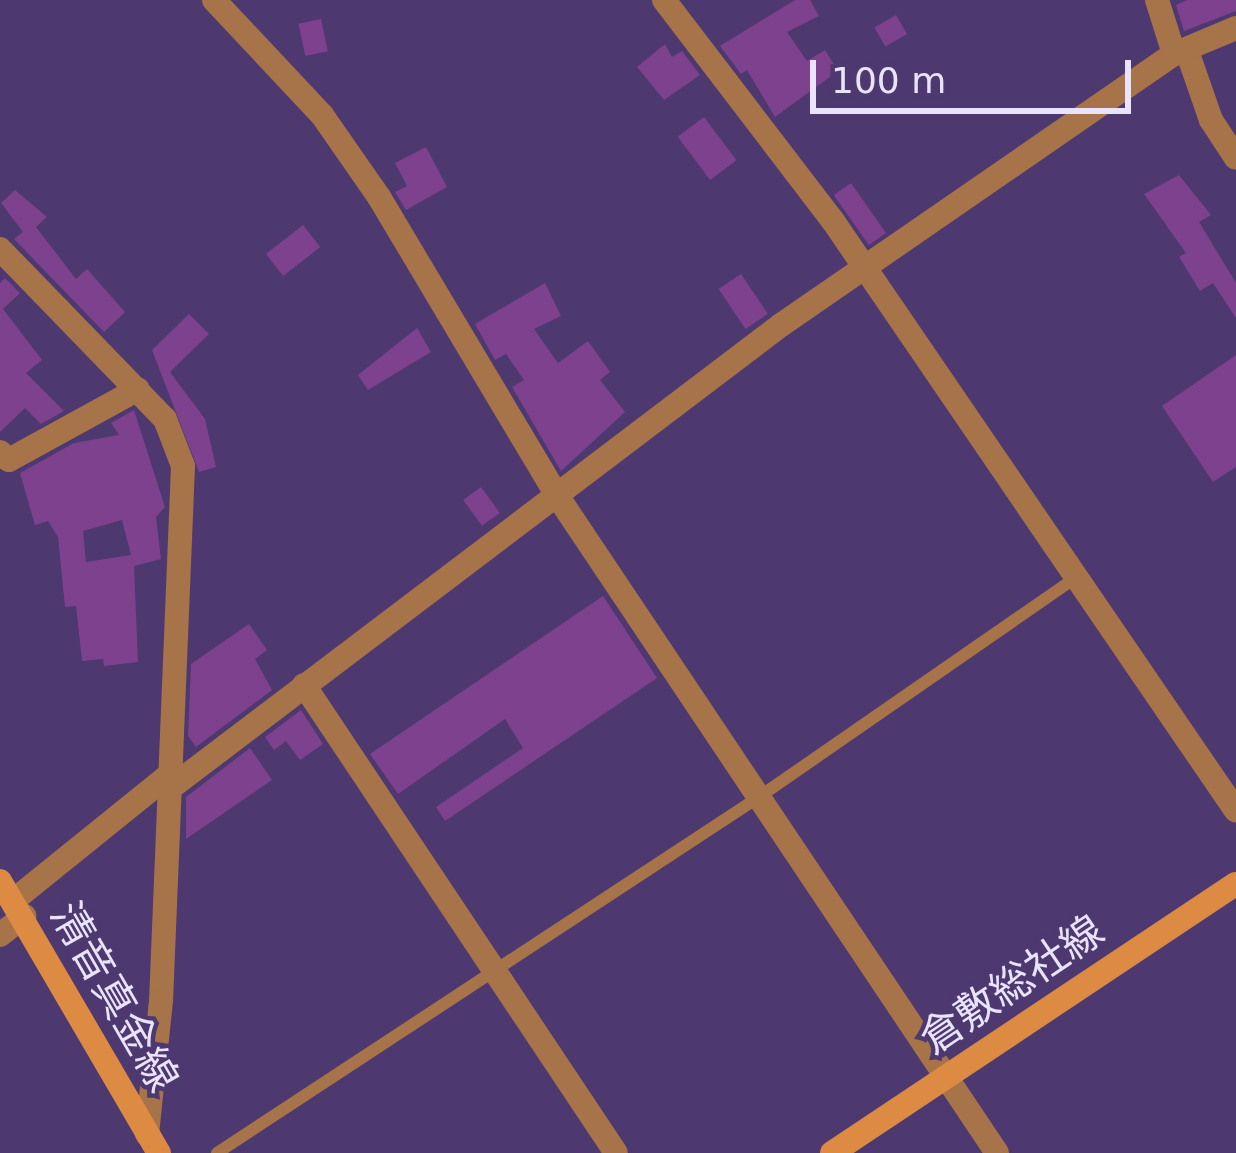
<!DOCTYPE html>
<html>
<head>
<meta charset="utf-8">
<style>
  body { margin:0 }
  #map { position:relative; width:1236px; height:1153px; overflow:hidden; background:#4d3870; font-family:"DejaVu Sans","Noto Sans JP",sans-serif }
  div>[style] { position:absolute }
  .building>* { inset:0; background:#7e418e; transform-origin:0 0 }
  .lane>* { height:12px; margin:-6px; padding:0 6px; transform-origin:6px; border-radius:6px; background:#a77349 }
  .street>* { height:24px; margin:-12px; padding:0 12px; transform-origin:12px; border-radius:12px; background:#a77349 }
  .secondary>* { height:24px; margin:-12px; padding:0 12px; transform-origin:12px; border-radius:12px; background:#dd8b43 }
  span { translate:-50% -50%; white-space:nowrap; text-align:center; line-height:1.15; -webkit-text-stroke:9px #4d3870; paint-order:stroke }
  .street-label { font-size:42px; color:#eae3fd }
  .scale { position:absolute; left:810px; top:60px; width:321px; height:54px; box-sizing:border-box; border:6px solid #eae3fd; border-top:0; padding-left:15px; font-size:36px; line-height:42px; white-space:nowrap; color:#eae3fd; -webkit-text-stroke:9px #4d3870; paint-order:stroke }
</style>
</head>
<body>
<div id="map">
  <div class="building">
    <i style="clip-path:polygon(795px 0,810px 0,819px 16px,787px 32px,807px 61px,825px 50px,838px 71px,775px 117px,747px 70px,741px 74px,720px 46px)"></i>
    <i style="clip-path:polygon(1187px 0,1236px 0,1236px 11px,1184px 31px,1176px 5px)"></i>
    <i style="left:896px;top:15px;width:22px;height:25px;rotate:60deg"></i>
    <i style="left:321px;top:19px;width:33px;height:23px;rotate:78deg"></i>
    <i style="clip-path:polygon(665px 44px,672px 57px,682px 51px,700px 75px,664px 100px,637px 67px)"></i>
    <i style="left:704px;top:117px;width:54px;height:33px;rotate:53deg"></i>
    <i style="clip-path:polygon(426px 147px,447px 187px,406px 210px,395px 192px,407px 186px,395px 163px)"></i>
    <i style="clip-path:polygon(1179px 175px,1211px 215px,1199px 222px,1236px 283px,1236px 318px,1213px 283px,1200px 291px,1179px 257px,1186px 253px,1144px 194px)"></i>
    <i style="left:851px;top:183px;width:61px;height:21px;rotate:55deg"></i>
    <i style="clip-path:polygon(15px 190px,47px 217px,36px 227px,76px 279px,87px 269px,125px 312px,104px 332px,14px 239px,23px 232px,1px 203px)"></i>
    <i style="left:303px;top:225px;width:28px;height:47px;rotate:52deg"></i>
    <i style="left:741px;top:274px;width:48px;height:27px;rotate:56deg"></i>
    <i style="clip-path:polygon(5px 278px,20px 293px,3px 309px,42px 360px,26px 373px,64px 411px,41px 424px,25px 408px,0 432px,0 283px)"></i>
    <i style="clip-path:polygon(545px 283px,561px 316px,534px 329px,558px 363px,588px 341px,610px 372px,600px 380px,625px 412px,561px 471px,512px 387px,524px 380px,506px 354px,495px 360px,475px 324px)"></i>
    <i style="clip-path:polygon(189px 314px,209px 334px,170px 372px,205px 419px,216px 467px,199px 472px,152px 350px)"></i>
    <i style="clip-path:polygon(417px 328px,431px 352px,368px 390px,358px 375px)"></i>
    <i style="clip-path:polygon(1236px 355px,1236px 467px,1213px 482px,1162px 406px)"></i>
    <i style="clip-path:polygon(evenodd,134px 410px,165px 507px,156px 517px,161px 559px,134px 566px,138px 662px,104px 666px,103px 659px,82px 661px,76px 606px,65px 607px,58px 537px,48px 521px,35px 525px,20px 473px,74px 443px,119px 435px,111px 423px,134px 410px,122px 520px,131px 555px,86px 562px,83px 531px,122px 520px)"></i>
    <i style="left:481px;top:487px;width:32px;height:22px;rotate:54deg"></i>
    <i style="clip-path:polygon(603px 596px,657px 678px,445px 821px,436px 807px,523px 748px,505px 719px,398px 794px,370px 754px)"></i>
    <i style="clip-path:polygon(249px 624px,267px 650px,255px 659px,272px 690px,196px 747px,188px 736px,191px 664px)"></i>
    <i style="clip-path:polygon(301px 710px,323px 744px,300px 760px,286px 741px,274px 750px,265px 737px)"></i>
    <i style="clip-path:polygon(250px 748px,272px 780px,186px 839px,186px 797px)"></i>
  </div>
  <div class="lane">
    <i style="left:217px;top:1153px;width:648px;rotate:-33.3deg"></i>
    <i style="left:759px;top:797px;width:387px;rotate:-34.7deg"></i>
  </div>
  <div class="street">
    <i style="left:214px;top:0;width:158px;rotate:46.8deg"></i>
    <i style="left:322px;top:115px;width:100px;rotate:55.2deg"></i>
    <i style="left:379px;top:197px;width:346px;rotate:59.2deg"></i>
    <i style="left:556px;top:494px;width:793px;rotate:56.21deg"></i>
    <i style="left:664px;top:0;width:278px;rotate:52.6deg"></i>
    <i style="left:833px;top:221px;width:714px;rotate:55.66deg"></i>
    <i style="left:1157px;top:0;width:57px;rotate:72.5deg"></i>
    <i style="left:1187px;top:51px;width:73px;rotate:70.8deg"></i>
    <i style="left:1211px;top:120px;width:45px;rotate:56.7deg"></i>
    <i style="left:0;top:249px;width:237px;rotate:45.9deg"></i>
    <i style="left:165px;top:419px;width:50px;rotate:69deg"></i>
    <i style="left:183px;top:466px;width:535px;rotate:92.35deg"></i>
    <i style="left:161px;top:1001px;width:134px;rotate:96deg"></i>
    <i style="left:0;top:452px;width:12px;rotate:42deg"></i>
    <i style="left:9px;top:460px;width:147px;rotate:-28.8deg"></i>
    <i style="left:304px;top:685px;width:562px;rotate:56.31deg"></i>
    <i style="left:169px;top:789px;width:768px;rotate:-37.17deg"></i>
    <i style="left:781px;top:325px;width:477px;rotate:-34.6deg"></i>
    <i style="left:1174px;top:54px;width:67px;rotate:-22.8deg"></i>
    <i style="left:14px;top:900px;width:201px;rotate:-38.9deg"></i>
    <i style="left:0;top:935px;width:31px;rotate:-38deg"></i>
  </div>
  <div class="secondary">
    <i style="left:0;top:881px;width:315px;rotate:59.7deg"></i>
    <i style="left:832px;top:1153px;width:485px;rotate:-33.7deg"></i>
  </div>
  <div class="street-label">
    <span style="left:1012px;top:985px;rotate:-34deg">倉敷総社線</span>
    <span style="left:114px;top:997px;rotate:60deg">清音真金線</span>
  </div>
  <div class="scale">100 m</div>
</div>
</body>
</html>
